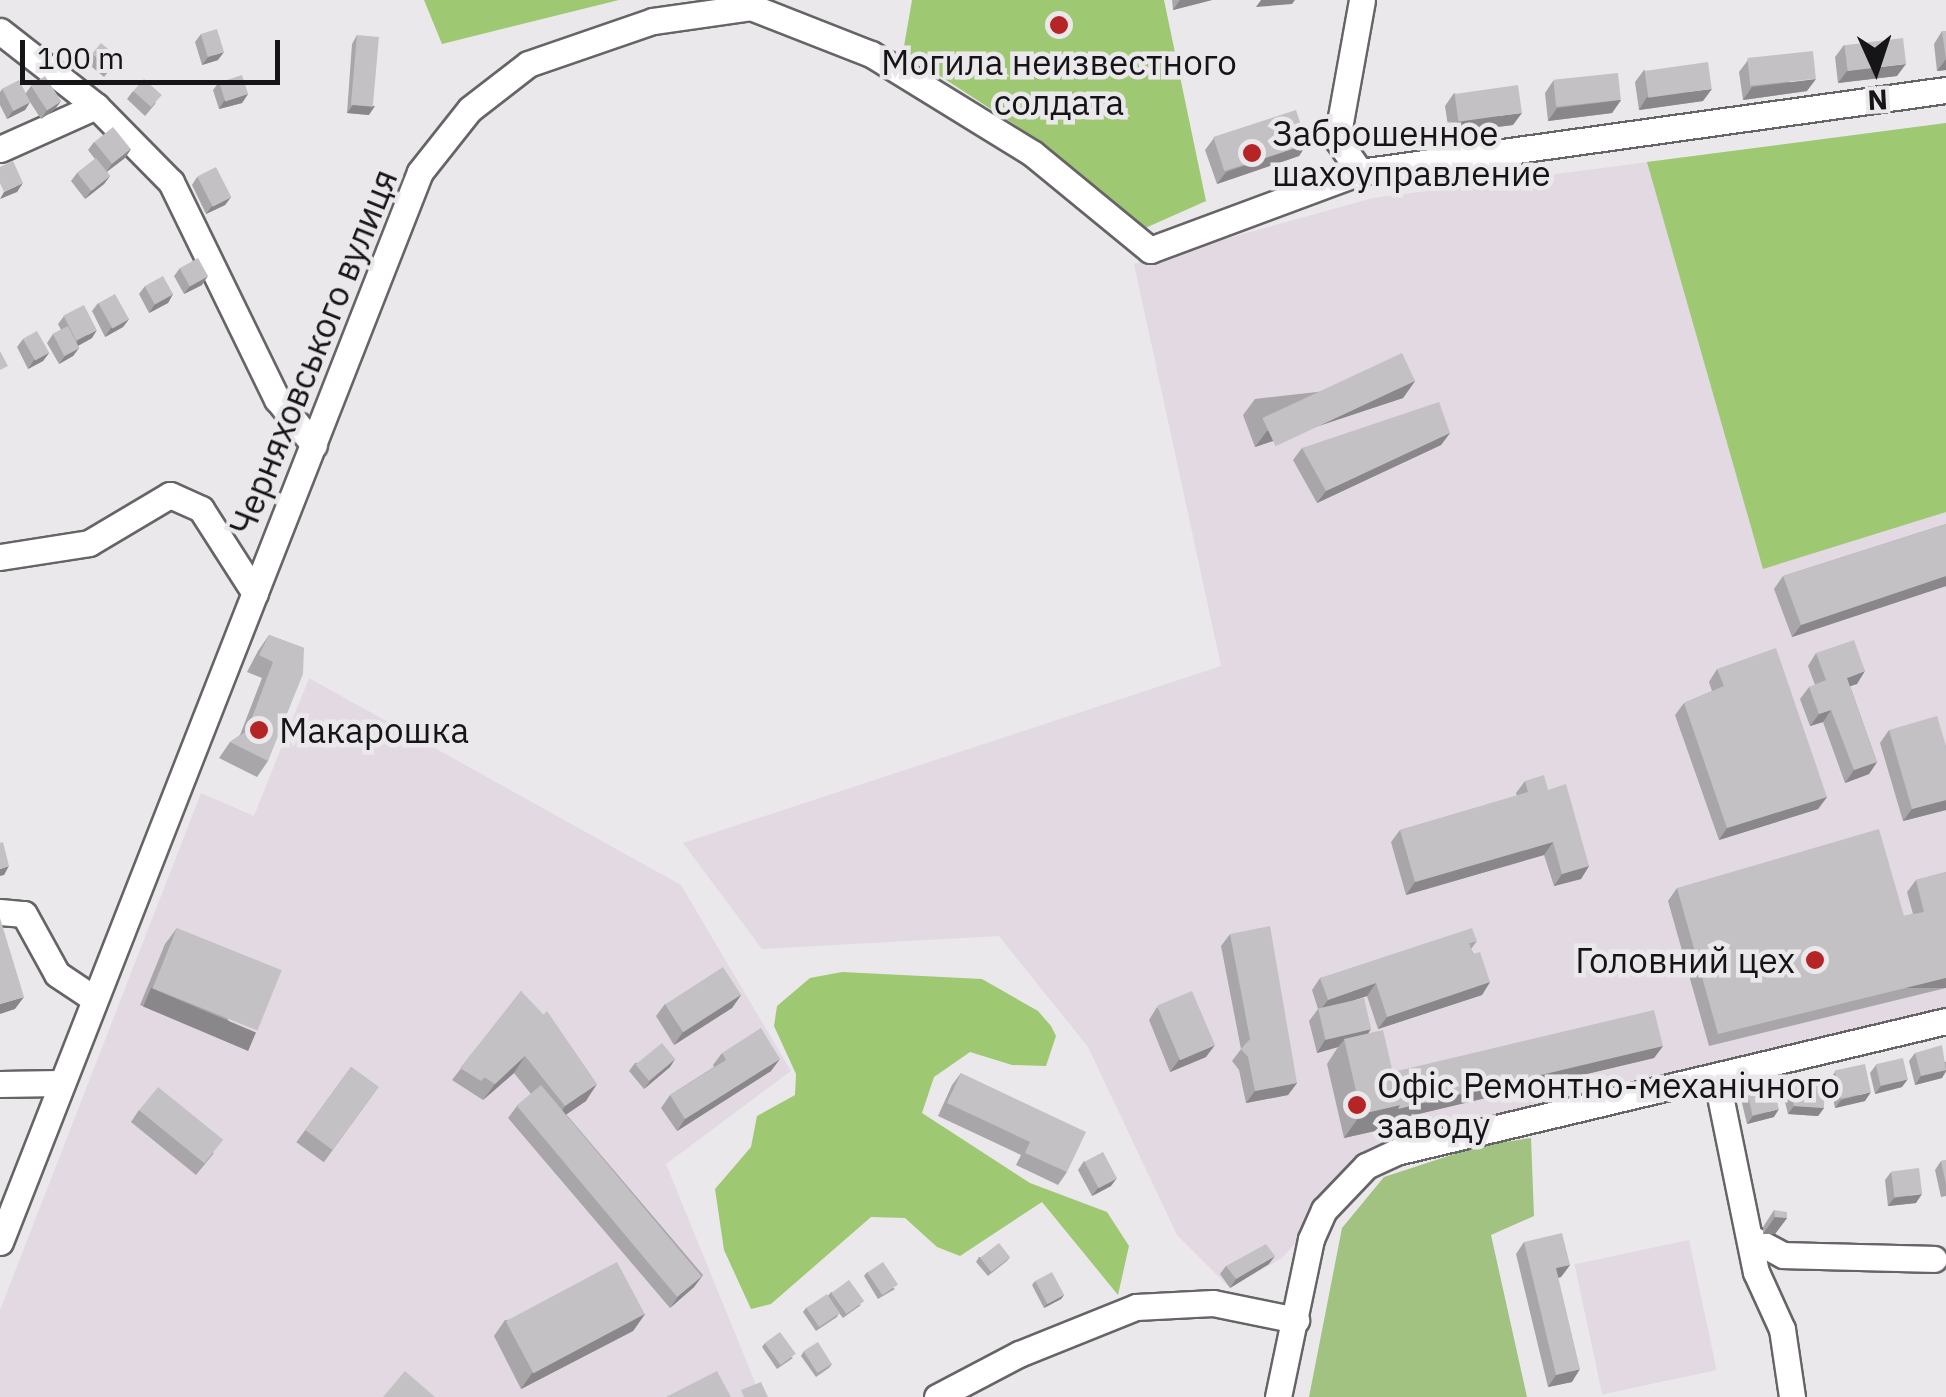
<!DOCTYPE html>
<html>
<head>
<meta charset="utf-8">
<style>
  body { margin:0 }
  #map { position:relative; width:1946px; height:1397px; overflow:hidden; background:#ebe8ec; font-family:"IBM Plex Sans",sans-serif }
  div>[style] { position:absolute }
  .built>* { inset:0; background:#e2d9e3; transform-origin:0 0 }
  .green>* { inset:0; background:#a2c282 }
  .forest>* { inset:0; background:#9ec872 }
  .roads { filter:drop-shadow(2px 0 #676467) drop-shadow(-2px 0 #676467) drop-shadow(0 2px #676467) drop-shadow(0 -2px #676467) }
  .minor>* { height:25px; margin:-12.5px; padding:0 12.5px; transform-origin:12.5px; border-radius:12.5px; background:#fff }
  .wall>* { inset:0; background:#a9a6a9; transform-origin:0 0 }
  .shaded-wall>* { inset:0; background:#89878a; transform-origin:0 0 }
  .building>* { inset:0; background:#c4c1c5; transform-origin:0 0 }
  .dots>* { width:28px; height:28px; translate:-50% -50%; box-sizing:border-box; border:5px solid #ebe8ec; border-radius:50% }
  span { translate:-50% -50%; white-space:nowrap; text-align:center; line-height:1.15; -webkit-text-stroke:9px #ebe8ec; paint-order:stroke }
  .poi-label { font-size:35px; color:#151416 }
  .left { translate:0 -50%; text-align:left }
  .right { translate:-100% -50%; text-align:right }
  .street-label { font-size:35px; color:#151416 }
  .north { position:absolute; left:1826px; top:20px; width:100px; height:100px; -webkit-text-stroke:8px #ebe8ec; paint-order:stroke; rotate:177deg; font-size:28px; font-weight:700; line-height:40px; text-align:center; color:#151416 }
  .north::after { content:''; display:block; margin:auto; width:35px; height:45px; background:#151416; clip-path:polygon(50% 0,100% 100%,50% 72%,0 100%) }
  .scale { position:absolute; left:20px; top:40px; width:260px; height:45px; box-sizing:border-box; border:5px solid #151416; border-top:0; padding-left:12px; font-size:30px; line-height:35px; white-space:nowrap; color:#151416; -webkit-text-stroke:8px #ebe8ec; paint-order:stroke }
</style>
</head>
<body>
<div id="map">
  <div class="built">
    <i style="clip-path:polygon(1946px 123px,1946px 1008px,1359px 1173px,1282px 1258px,1230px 1288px,1177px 1235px,1088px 1047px,999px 936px,762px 949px,683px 843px,1221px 666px,1134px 264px,1373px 198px)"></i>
    <i style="clip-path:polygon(309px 678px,681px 885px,791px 1071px,666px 1164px,761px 1397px,0 1397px,0 1310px,201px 793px,254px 816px)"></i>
    <i style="left:1689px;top:1240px;width:133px;height:117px;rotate:78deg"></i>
  </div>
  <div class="green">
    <i style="clip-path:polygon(1531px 1138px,1534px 1216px,1491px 1235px,1527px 1397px,1309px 1397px,1342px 1228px,1384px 1177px,1479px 1146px)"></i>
  </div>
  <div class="forest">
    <i style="clip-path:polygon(424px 0,619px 0,442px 44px)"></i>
    <i style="clip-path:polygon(912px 0,1164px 0,1206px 201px,1143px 229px,1017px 126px,903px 52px)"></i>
    <i style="clip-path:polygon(1946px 123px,1946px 512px,1763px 569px,1647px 162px)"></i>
    <i style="clip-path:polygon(842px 972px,982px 979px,1038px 1011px,1051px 1026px,1056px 1036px,1046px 1066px,1012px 1065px,970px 1052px,934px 1077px,922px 1113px,1030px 1183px,1107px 1212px,1129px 1246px,1118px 1295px,1042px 1202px,960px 1256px,937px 1247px,905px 1218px,871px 1217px,771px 1304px,751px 1309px,724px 1250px,715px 1189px,751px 1147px,757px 1116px,795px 1095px,796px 1074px,774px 1026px,777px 1006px,810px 978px)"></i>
  </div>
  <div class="roads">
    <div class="minor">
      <i style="left:0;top:31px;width:122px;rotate:38deg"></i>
      <i style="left:96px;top:106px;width:107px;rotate:45.4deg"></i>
      <i style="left:171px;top:182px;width:242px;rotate:64deg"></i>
      <i style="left:277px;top:399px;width:59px;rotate:51.2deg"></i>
      <i style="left:0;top:149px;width:105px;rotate:-24.1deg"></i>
      <i style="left:1360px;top:172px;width:40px;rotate:-124.9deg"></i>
      <i style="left:1337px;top:139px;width:141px;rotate:-79.8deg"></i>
      <i style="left:0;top:557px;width:90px;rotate:-8.9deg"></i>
      <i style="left:89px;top:543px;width:94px;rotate:-30.7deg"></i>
      <i style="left:170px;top:495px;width:34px;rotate:24deg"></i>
      <i style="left:201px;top:509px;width:100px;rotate:57.3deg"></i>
      <i style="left:0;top:912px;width:24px;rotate:5deg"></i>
      <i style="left:24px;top:914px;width:68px;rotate:61.2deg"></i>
      <i style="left:57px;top:974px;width:43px;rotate:33.7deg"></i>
      <i style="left:1716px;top:1076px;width:200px;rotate:78.5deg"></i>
      <i style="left:1756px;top:1272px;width:63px;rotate:65.5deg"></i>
      <i style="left:1782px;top:1329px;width:69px;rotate:81.6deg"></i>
      <i style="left:0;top:1084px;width:59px;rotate:-1deg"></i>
      <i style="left:1753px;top:1239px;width:34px;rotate:28deg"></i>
      <i style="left:1783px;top:1255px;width:151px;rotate:1.5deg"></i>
      <i style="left:0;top:1242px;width:1149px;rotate:-68.57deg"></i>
      <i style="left:420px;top:172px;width:80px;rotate:-51.6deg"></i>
      <i style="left:470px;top:109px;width:73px;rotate:-37.8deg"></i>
      <i style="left:528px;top:64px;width:132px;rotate:-19deg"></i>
      <i style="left:653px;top:21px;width:99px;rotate:-8.1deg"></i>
      <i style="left:751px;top:7px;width:129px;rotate:21.4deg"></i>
      <i style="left:871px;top:54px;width:189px;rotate:31.6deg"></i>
      <i style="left:1032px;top:153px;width:153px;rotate:39.4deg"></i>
      <i style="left:1150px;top:250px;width:224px;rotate:-20.4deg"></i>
      <i style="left:1360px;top:172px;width:592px;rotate:-7.97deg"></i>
      <i style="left:937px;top:1397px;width:93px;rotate:-27.7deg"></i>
      <i style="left:1019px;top:1354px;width:126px;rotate:-21.9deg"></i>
      <i style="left:1136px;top:1307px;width:77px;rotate:-3deg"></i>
      <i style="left:1213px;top:1303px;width:85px;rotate:11.6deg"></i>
      <i style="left:1278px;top:1397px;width:161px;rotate:-78.2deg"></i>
      <i style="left:1311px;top:1239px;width:32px;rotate:-66deg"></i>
      <i style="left:1324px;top:1210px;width:61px;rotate:-46.3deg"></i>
      <i style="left:1366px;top:1166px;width:33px;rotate:-25deg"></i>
      <i style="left:1396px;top:1152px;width:565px;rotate:-13.4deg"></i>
    </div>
  </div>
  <div class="wall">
    <i style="clip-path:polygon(1172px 0,1212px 0,1173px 10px)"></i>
    <i style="clip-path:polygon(1942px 31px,1946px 31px,1946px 70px,1937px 71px,1934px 44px)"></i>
    <i style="clip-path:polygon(201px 34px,218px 60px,202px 65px,195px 42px)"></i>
    <i style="clip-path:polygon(357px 35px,369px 115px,347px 113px,352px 44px)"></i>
    <i style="clip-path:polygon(1844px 45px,1897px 76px,1838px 83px,1835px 57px)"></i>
    <i style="clip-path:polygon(92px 54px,113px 66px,104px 77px,86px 62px)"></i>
    <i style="clip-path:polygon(1748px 60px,1807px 91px,1743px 100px,1739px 72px)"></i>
    <i style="clip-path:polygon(1644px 70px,1703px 101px,1639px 110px,1635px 82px)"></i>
    <i style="clip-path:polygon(1553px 81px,1621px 100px,1612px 113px,1548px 121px,1545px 93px)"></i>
    <i style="clip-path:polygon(219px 82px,248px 94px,242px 103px,219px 109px,213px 90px)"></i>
    <i style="clip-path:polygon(31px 86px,61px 101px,55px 109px,41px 119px,30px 102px,25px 110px,7px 119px,0 105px,0 92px,2px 89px,26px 93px)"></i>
    <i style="clip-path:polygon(133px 91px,156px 103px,145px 116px,127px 99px)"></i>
    <i style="clip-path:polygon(1454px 93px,1513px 125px,1449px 133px,1445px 106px)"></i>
    <i style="clip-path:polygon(1214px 138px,1307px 144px,1299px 156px,1217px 184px,1205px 150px)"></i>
    <i style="clip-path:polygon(94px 142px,131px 149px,125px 158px,107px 172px,110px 176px,104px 184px,85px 199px,71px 181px,77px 173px,95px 159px,88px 150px)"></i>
    <i style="clip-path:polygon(197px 177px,231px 197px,225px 205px,206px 214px,192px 185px)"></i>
    <i style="clip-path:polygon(180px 268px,202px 285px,184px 294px,174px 276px)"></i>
    <i style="clip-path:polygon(145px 286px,173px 294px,168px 303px,149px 313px,139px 294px)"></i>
    <i style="clip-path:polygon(98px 303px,129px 319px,123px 327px,105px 337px,92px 311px)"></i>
    <i style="clip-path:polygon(64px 316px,92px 338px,78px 346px,79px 348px,73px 356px,59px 364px,47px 343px,53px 334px,61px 330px,58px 324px)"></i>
    <i style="clip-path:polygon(23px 339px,49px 353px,43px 361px,28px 369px,17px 347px)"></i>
    <i style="clip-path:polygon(1415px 381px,1403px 398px,1255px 447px,1243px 415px,1255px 399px)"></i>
    <i style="clip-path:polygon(1450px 433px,1441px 445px,1317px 503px,1293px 460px,1302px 448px)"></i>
    <i style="clip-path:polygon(1946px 524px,1946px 586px,1792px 637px,1774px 589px,1783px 576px)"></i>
    <i style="clip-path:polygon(269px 635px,304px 648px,268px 761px,257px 777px,219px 758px,230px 742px,240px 735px,262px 678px,247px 672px,258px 651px)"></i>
    <i style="clip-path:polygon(1816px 653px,1857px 684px,1850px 686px,1877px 762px,1869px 774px,1845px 783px,1823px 722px,1810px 726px,1800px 699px,1809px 687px,1815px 685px,1808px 666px)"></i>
    <i style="clip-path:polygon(1717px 669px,1827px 797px,1818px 809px,1719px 840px,1675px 715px,1684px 703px,1712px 691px,1709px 682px)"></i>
    <i style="clip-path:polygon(1889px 730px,1946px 746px,1946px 810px,1903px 821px,1880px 743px)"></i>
    <i style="clip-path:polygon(1525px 781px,1548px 790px,1589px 866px,1581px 879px,1554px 886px,1544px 855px,1406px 895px,1391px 842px,1400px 830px,1517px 796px,1516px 793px)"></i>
    <i style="clip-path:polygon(1946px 872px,1946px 988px,1709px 1046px,1668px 901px,1677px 888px,1904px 916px,1913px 914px,1907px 892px,1916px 880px)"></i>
    <i style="clip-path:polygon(177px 928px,244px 1048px,140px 1005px,165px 944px)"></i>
    <i style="clip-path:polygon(1230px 934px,1297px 1083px,1288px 1095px,1246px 1103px,1239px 1070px,1232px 1061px,1241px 1049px,1221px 946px)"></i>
    <i style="clip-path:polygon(1477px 941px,1471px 949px,1490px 982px,1482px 995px,1378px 1029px,1367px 996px,1354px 1000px,1368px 1034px,1393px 1072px,1663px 1046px,1654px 1058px,1389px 1121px,1384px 1129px,1344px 1138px,1327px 1064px,1338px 1047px,1317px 1053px,1309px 1021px,1318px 1009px,1312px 990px,1320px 978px)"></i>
    <i style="clip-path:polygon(521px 991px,586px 1101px,566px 1114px,703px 1275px,694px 1287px,670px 1308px,508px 1118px,517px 1106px,531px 1094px,514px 1073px,483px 1100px,452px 1080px)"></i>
    <i style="clip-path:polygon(741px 995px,732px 1008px,674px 1045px,656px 1016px,665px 1004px)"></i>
    <i style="clip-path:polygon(1157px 1007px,1206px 1057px,1170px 1072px,1149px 1020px)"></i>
    <i style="clip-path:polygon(722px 1053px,771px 1071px,677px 1131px,661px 1108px,670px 1095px,714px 1067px,713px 1065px)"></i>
    <i style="clip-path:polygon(1915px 1053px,1946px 1062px,1946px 1072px,1942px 1078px,1915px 1085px,1909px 1061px)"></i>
    <i style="clip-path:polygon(675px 1059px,670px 1067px,644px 1089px,629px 1071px,635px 1063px)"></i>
    <i style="clip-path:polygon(1876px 1065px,1902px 1087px,1875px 1094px,1870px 1073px)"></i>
    <i style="left:351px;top:1067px;width:34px;height:93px;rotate:36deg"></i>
    <i style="clip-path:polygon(1835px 1072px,1865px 1101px,1835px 1108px,1829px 1080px)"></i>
    <i style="clip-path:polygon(961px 1073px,1067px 1172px,1058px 1185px,1016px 1165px,1021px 1155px,938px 1116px,952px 1085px)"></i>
    <i style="clip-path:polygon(1789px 1086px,1824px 1108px,1818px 1116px,1788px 1114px,1783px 1094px)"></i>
    <i style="clip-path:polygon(1747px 1090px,1774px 1117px,1747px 1124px,1741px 1099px)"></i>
    <i style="clip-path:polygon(139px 1110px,214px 1153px,196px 1175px,131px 1122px)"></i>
    <i style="clip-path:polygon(1946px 1160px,1946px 1196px,1941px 1197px,1935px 1170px,1941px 1161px)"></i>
    <i style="clip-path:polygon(1084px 1161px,1111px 1186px,1092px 1196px,1078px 1170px)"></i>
    <i style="clip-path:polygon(1891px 1172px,1916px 1203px,1888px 1206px,1885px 1180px)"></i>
    <i style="clip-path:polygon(1774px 1210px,1787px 1218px,1775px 1234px,1763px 1234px,1763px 1227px)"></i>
    <i style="clip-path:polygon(1524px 1242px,1570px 1265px,1561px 1277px,1558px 1278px,1572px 1382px,1548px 1387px,1516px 1254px)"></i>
    <i style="clip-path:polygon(979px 1257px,1010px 1257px,1007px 1261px,988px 1276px,976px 1262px)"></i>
    <i style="clip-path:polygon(1269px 1264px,1230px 1288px,1220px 1274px,1226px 1266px)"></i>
    <i style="clip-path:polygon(867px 1272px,895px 1289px,878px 1299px,864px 1276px)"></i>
    <i style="clip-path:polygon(1035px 1281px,1064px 1295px,1061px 1299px,1044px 1308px,1032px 1285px)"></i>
    <i style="clip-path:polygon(831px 1292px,861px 1305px,843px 1318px,839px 1313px,837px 1317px,816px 1331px,803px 1312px,806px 1308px,828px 1296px)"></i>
    <i style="clip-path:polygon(645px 1314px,633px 1331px,521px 1389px,494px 1336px,505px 1320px)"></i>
    <i style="clip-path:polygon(765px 1343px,793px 1358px,777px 1369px,762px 1347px)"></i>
    <i style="clip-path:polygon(804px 1351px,832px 1364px,829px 1368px,816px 1377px,801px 1356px)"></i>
  </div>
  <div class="shaded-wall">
    <i style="clip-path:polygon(1180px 0,1212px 0,1173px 10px)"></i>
    <i style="clip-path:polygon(1261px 0,1295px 0,1292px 4px,1256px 7px)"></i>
    <i style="clip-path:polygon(224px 52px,218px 60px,202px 65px,208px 57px)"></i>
    <i style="clip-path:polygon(1946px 59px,1946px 70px,1937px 71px)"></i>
    <i style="clip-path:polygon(1906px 64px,1897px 76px,1838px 83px,1847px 71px)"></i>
    <i style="clip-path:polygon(1816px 79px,1807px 91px,1743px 100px,1752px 87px)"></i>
    <i style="clip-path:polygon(1712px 89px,1703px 101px,1639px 110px,1647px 97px)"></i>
    <i style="clip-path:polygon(248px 94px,242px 103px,219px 109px,224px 101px)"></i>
    <i style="clip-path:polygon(1621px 100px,1612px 113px,1548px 121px,1557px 108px)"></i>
    <i style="clip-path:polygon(61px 101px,55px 109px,41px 119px,47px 110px)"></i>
    <i style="clip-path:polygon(30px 102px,25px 110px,7px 119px,13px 111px)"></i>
    <i style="clip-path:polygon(353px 105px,375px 106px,369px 115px,347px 113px)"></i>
    <i style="clip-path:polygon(1522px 113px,1513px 125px,1449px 133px,1458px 121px)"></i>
    <i style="clip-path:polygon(1307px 144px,1299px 156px,1217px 184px,1226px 172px)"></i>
    <i style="clip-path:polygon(131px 149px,125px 158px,106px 172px,112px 164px)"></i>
    <i style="clip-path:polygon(110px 176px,104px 184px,85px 199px,91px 191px)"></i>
    <i style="clip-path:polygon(23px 183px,17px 192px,0 199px,4px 192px)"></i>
    <i style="clip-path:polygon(231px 197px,225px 205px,206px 214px,212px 206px)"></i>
    <i style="clip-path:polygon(208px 276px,202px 285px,184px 294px,190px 286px)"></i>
    <i style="clip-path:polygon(173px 294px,168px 303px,149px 313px,155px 304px)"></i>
    <i style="clip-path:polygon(129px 319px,123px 327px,105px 337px,111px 328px)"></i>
    <i style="clip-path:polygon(97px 330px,92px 338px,72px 349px,78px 340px)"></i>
    <i style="clip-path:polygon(79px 348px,73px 356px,59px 364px,65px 356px)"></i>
    <i style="clip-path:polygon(49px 353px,43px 361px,28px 369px,34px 360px)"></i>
    <i style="clip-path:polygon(1415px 381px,1403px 398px,1255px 447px,1267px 431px)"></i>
    <i style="clip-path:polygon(1450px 433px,1441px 445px,1317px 503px,1326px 491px)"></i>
    <i style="clip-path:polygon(1946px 576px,1946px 586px,1792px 637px,1801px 625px)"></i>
    <i style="clip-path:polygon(1865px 671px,1857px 684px,1838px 690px,1847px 678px)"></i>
    <i style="clip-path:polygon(1831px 710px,1823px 722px,1810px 726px,1819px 714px)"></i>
    <i style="clip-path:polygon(1877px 762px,1869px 774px,1845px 783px,1854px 770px)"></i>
    <i style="clip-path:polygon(1827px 797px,1818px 809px,1719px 840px,1727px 828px)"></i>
    <i style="clip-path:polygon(1946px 800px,1946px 810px,1903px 821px,1912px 809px)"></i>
    <i style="clip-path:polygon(1553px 842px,1544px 855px,1406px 895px,1415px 882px)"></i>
    <i style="clip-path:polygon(9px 866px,4px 875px,0 876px,0 869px)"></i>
    <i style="clip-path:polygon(1589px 866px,1581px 879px,1554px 886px,1562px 874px)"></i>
    <i style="left:1946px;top:978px;width:10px;height:235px;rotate:90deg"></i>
    <i style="clip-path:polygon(1490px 982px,1482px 995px,1378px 1029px,1387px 1017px)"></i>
    <i style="clip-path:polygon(1376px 983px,1367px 996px,1319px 1012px,1328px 1000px)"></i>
    <i style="left:151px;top:988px;width:114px;height:20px;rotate:23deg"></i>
    <i style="clip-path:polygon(741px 995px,732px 1008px,674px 1045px,683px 1032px)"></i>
    <i style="clip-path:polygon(24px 997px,15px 1009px,0 1014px,0 1004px)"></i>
    <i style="clip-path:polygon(1371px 1029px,1363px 1042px,1344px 1040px,1338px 1047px,1317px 1053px,1325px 1040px)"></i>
    <i style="clip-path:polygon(1215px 1045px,1206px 1057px,1170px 1072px,1179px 1060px)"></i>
    <i style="clip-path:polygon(1663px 1046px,1654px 1058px,1389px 1121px,1384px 1129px,1344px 1138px,1361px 1114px)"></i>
    <i style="clip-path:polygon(525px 1056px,514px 1073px,483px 1100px,495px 1084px)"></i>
    <i style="clip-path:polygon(675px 1059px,670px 1067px,644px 1089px,650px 1081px)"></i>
    <i style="clip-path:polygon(780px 1059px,771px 1071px,677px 1131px,685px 1119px)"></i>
    <i style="clip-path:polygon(1946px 1070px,1942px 1078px,1915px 1085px,1921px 1076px)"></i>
    <i style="clip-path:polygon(1908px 1079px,1902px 1087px,1875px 1094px,1881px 1086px)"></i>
    <i style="clip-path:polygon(1297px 1083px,1288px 1095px,1246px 1103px,1255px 1091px)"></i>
    <i style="clip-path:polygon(597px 1084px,586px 1101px,554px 1123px,565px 1106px)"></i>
    <i style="clip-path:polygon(1871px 1092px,1865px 1101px,1835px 1108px,1841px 1100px)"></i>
    <i style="clip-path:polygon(1794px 1106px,1824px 1108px,1818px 1116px,1788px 1114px)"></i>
    <i style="clip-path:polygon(1779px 1109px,1774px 1117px,1747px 1124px,1753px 1116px)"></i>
    <i style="clip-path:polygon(1117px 1178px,1111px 1186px,1092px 1196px,1098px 1188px)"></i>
    <i style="clip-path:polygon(1922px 1194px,1916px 1203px,1888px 1206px,1894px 1198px)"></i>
    <i style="clip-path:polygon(1775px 1217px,1787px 1218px,1775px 1234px,1763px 1234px)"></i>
    <i style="clip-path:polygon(1275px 1256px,1269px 1264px,1230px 1288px,1236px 1279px)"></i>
    <i style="clip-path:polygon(1570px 1265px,1561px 1277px,1547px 1280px,1556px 1268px)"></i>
    <i style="clip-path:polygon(703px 1275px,694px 1287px,670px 1308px,679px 1295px)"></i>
    <i style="clip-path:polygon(1064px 1295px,1061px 1299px,1044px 1308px,1047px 1304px)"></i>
    <i style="clip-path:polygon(645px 1314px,633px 1331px,521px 1389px,532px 1373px)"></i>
    <i style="clip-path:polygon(1580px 1369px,1572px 1382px,1548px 1387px,1556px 1375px)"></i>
  </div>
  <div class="building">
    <i style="left:217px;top:29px;width:24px;height:17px;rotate:73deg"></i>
    <i style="clip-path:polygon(1942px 31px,1946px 31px,1946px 59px)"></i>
    <i style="left:357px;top:35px;width:22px;height:70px;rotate:5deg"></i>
    <i style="left:1903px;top:38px;width:26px;height:59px;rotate:83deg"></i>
    <i style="left:101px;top:43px;width:23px;height:14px;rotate:40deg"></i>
    <i style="left:1813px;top:51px;width:28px;height:66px;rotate:84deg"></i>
    <i style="left:1708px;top:62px;width:27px;height:64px;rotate:82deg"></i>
    <i style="left:1618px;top:73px;width:27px;height:65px;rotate:84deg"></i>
    <i style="left:242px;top:75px;width:20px;height:24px;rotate:72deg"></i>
    <i style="left:45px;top:76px;width:30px;height:17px;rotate:57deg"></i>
    <i style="left:144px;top:79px;width:24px;height:16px;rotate:42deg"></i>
    <i style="left:19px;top:80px;width:25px;height:19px;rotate:63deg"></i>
    <i style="left:1518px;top:85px;width:28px;height:64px;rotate:82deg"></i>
    <i style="left:1296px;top:110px;width:36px;height:87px;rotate:72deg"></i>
    <i style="left:113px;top:127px;width:28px;height:24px;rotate:51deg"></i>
    <i style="left:96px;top:158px;width:23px;height:24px;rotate:52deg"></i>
    <i style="clip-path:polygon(13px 161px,23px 183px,4px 192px,0 183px,0 167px)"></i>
    <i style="left:216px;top:167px;width:34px;height:21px;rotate:63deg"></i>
    <i style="left:198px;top:258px;width:21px;height:21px;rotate:61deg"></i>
    <i style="left:163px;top:276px;width:21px;height:21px;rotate:61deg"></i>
    <i style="left:115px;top:294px;width:29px;height:19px;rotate:61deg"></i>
    <i style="left:84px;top:305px;width:28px;height:23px;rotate:63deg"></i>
    <i style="left:68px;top:326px;width:25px;height:17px;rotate:63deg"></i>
    <i style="left:37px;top:331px;width:25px;height:16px;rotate:61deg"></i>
    <i style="clip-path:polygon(0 351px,8px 366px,0 370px)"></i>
    <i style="left:1402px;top:353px;width:31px;height:154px;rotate:65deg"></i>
    <i style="clip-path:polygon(1439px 402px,1450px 433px,1326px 491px,1302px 448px)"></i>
    <i style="clip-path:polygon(1946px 524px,1946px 576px,1801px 625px,1783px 576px)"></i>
    <i style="clip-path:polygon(269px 635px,304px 648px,303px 674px,268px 761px,230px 742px,247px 731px,273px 662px,259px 655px)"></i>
    <i style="clip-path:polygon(1854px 640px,1865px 671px,1847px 678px,1877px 762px,1854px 770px,1831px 710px,1819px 714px,1809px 687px,1826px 680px,1816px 653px)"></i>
    <i style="clip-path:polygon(1776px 648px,1827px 797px,1727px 828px,1684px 703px,1724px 686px,1717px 669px)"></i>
    <i style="clip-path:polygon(1937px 716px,1946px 746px,1946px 800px,1912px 809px,1889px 730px)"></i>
    <i style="clip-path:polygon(1544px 775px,1548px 790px,1566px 784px,1589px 866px,1562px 874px,1553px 842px,1415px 882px,1400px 830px,1528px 792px,1525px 781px)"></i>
    <i style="clip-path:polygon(1879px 829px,1904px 916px,1924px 912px,1916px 880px,1946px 872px,1946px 978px,1718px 1034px,1677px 888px)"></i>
    <i style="clip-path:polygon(3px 842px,9px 866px,0 869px,0 843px)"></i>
    <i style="clip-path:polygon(0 918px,24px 997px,0 1004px)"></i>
    <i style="clip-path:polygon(1270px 926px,1297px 1083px,1255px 1091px,1248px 1057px,1241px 1049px,1250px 1039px,1230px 934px)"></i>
    <i style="left:177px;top:928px;width:113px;height:65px;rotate:22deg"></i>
    <i style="clip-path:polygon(1472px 928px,1477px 941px,1469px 943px,1473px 954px,1480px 952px,1490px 982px,1387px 1017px,1376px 983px,1328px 1000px,1320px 978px)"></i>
    <i style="left:723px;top:967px;width:33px;height:69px;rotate:57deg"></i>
    <i style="clip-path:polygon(521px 991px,544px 1015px,481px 1081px,460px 1068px)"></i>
    <i style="left:1192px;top:991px;width:59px;height:38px;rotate:67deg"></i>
    <i style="left:1364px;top:998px;width:32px;height:47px;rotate:77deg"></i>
    <i style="clip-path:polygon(1654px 1010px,1663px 1046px,1398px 1109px,1400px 1105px,1393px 1072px)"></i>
    <i style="clip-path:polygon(547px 1011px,597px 1084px,565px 1106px,525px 1056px,495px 1084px,484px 1077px)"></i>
    <i style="clip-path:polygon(761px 1028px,780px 1059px,685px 1119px,670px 1095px,726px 1060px,722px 1053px)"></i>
    <i style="left:1383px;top:1030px;width:77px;height:40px;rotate:77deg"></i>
    <i style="left:662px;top:1043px;width:21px;height:34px;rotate:51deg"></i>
    <i style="clip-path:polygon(1942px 1045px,1946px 1070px,1921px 1076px,1915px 1053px)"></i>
    <i style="left:1903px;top:1058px;width:22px;height:28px;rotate:77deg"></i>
    <i style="left:1865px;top:1064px;width:29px;height:31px;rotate:78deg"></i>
    <i style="left:351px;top:1067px;width:34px;height:78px;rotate:36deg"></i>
    <i style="clip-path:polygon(961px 1073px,1086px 1132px,1067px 1172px,1025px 1153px,1030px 1142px,947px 1103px)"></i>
    <i style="clip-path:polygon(1815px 1079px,1817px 1085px,1825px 1083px,1824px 1108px,1794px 1106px,1789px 1086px)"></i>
    <i style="left:1773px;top:1084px;width:26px;height:27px;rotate:77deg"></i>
    <i style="left:541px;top:1085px;width:250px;height:32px;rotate:50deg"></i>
    <i style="left:158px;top:1087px;width:84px;height:30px;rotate:39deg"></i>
    <i style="left:1103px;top:1152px;width:30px;height:21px;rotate:62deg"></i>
    <i style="clip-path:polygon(1946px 1160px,1946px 1184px,1941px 1161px)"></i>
    <i style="left:1919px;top:1168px;width:26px;height:28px;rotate:83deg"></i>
    <i style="clip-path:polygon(1774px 1210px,1787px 1212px,1787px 1218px,1775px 1217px)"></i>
    <i style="clip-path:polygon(1562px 1233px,1570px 1265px,1556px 1268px,1580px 1369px,1556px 1375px,1524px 1242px)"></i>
    <i style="left:999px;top:1243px;width:18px;height:24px;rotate:52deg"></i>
    <i style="clip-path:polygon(1266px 1244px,1275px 1256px,1236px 1279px,1226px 1266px)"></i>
    <i style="left:617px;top:1262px;width:59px;height:126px;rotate:62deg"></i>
    <i style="left:883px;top:1262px;width:27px;height:19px;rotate:56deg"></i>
    <i style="left:1052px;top:1272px;width:26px;height:19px;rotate:62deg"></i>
    <i style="left:849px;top:1280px;width:26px;height:22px;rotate:54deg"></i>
    <i style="left:827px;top:1294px;width:23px;height:25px;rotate:56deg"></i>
    <i style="left:780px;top:1332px;width:27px;height:19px;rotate:54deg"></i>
    <i style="left:818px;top:1342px;width:26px;height:17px;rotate:58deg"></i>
    <i style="clip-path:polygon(405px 1371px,435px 1397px,383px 1397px)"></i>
    <i style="clip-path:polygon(717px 1371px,731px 1397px,666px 1397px)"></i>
    <i style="clip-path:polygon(761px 1382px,768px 1397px,744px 1397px,741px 1390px)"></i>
  </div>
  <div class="dots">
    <i style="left:1059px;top:25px;background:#b52526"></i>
    <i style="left:1252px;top:153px;background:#b52526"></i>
    <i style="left:259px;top:730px;background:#b52526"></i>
    <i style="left:1815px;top:960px;background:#b52526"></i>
    <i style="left:1357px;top:1105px;background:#b52526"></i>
  </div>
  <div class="poi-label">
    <span style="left:1059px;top:82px">Могила неизвестного<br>солдата</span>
    <span class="left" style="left:1272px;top:153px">Заброшенное<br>шахоуправление</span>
    <span class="left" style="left:279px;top:730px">Макарошка</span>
    <span class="right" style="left:1795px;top:960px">Головний цех</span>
    <span class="left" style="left:1377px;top:1105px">Офіс Ремонтно-механічного<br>заводу</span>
  </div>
  <div class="street-label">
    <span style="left:313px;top:352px;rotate:-68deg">Черняховського вулиця</span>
  </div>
  <div class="north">N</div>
  <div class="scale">100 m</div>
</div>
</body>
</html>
